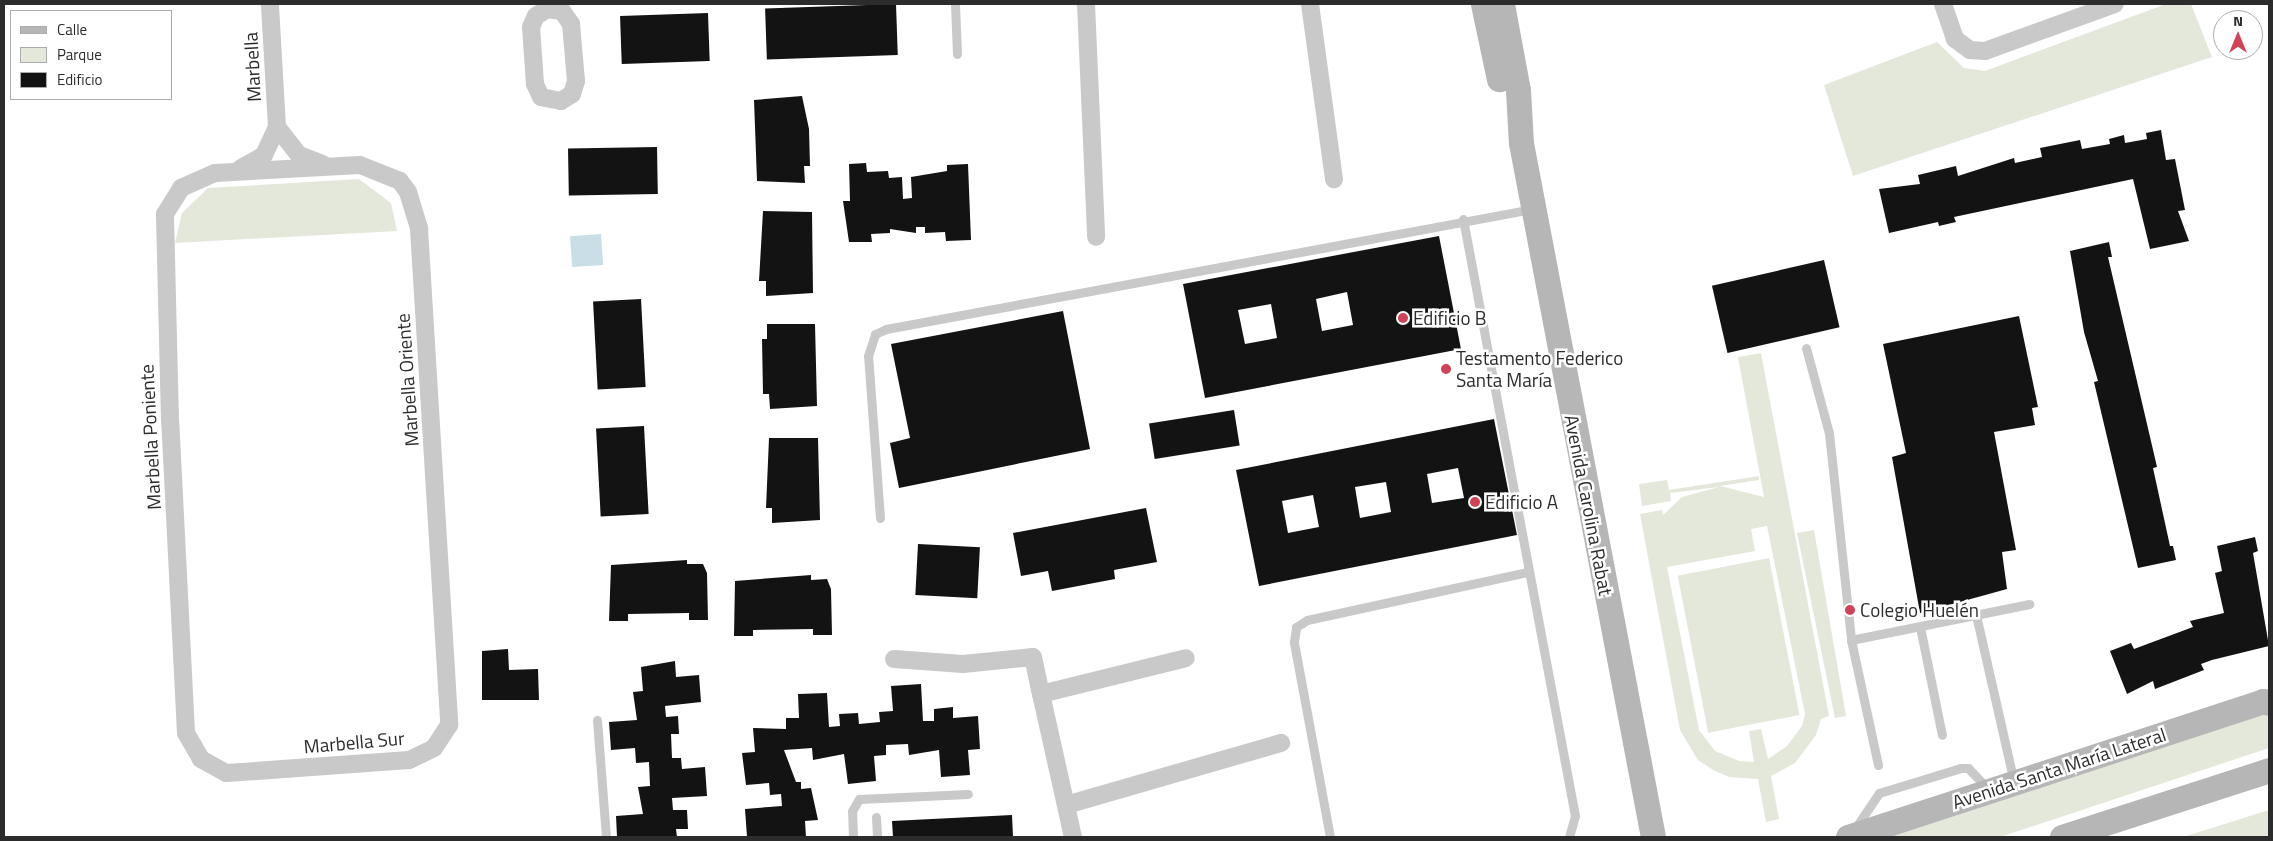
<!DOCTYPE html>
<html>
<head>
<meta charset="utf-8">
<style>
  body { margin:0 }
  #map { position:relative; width:2273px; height:841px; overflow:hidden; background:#fff; font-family:"Titillium Web",sans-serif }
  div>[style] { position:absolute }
  .green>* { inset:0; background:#e3e8db; transform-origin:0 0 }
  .water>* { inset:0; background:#c9dee6; transform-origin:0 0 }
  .building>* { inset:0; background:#131313; transform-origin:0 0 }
  .lane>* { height:9px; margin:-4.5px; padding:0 4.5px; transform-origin:4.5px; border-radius:4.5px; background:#c9c9c9 }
  .street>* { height:18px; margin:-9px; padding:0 9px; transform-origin:9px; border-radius:9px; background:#c9c9c9 }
  .secondary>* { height:25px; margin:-12.5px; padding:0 12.5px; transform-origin:12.5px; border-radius:12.5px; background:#b6b6b6 }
  .dots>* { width:14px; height:14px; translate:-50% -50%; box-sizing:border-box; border:2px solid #fff; border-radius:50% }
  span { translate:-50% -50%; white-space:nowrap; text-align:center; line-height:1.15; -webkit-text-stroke:5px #fff; paint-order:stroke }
  .street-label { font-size:19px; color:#2c2c2c }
  .poi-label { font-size:19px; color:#2c2c2c }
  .left { translate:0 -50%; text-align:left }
  .frame { position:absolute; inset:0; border:5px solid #2c2c2c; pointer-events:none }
  .legend { position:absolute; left:10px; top:10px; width:162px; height:90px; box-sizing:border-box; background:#fff; border:1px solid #ababab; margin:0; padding:6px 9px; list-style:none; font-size:15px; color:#2c2c2c }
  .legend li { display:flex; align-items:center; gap:10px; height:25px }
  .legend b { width:25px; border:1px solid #ababab }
  .north { position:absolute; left:2213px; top:10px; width:50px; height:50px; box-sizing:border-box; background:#fff; border:1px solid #ababab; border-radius:50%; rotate:0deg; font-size:14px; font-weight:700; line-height:20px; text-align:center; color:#2c2c2c }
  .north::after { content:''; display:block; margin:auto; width:18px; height:22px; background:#d14158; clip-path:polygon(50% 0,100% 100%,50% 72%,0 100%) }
</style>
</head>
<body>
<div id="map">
  <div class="green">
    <i style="clip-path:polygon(2166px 4px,2191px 4px,2212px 57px,1853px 176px,1824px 85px,1937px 42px,1964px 68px,1985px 71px)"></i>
    <i style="clip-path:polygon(359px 179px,391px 203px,397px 231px,175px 243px,182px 213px,208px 188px)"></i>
    <i style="clip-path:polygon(evenodd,1761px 353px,1829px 716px,1821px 719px,1816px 735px,1795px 763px,1771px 776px,1779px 819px,1766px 822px,1758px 779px,1729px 777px,1713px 770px,1698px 760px,1680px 730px,1640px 514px,1662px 510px,1663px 515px,1682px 497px,1719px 487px,1670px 493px,1671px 501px,1642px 506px,1639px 484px,1667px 480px,1669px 490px,1759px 476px,1759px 480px,1720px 486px,1764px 497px,1738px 357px,1761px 353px,1767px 526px,1805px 714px,1802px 726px,1787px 746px,1768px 759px,1761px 729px,1749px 731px,1754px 762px,1739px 761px,1715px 751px,1699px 730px,1667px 567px,1755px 551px,1751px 529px,1767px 526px)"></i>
    <i style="clip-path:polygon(1814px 530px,1846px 716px,1835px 718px,1797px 533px)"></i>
    <i style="left:1769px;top:558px;width:160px;height:93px;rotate:79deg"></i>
    <i style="clip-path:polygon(2263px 713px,2269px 713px,2269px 748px,2000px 837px,1888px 837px)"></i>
    <i style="clip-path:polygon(2269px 810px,2269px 837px,2183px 837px)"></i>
  </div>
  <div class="water">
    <i style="left:601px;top:234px;width:31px;height:31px;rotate:86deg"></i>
  </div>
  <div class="building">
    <i style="left:896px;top:4px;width:51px;height:131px;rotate:88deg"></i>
    <i style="left:708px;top:13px;width:48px;height:88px;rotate:88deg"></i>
    <i style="clip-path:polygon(802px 96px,809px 129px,810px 166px,804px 166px,805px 183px,757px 181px,754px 100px)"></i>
    <i style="clip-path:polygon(2161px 130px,2166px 160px,2175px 159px,2185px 210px,2178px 211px,2189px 241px,2150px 249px,2133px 179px,1954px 217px,1956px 222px,1939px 226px,1938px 222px,1889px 233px,1879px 189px,1920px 184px,1918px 175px,1956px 166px,1958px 176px,2014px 158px,2015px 163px,2042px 157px,2040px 148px,2080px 140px,2082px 149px,2110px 144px,2109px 139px,2124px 135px,2125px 143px,2147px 139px,2146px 133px)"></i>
    <i style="left:657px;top:147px;width:47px;height:89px;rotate:89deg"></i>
    <i style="clip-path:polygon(866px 163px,867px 172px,888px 171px,889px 178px,902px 177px,903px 199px,912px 198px,911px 177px,947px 171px,947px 165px,968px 164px,971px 240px,946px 241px,945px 232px,925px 233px,925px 227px,916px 227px,916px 233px,890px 229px,890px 233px,871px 234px,872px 242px,849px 242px,843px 201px,850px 201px,849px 164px)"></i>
    <i style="clip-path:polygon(763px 211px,812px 212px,813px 293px,766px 296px,766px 281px,759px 281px)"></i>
    <i style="clip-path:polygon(evenodd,1439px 236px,1461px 349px,1205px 398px,1183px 284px,1439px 236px,1347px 292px,1353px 325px,1322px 331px,1316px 299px,1347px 292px,1439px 236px,1271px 304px,1277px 338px,1245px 344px,1238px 310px,1271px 304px)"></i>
    <i style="clip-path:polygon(2109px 242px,2112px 257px,2108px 257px,2154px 454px,2157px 467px,2153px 468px,2170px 546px,2173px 546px,2176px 560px,2138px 568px,2094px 382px,2098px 381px,2084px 332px,2070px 251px)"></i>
    <i style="left:1824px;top:260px;width:69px;height:115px;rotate:77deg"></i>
    <i style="left:641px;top:299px;width:88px;height:48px;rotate:87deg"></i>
    <i style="clip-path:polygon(1063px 311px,1090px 449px,899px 488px,890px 443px,910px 438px,891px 344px)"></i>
    <i style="clip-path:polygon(2019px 316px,2038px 407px,2032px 408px,2035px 425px,1994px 432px,2016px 550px,2002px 552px,2007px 589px,1920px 613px,1892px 457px,1906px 453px,1883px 344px)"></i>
    <i style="clip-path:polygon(767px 324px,815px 324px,817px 406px,770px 409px,769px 394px,763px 394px,762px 339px,767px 339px)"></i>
    <i style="left:1234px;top:410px;width:36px;height:86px;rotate:81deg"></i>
    <i style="clip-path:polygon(evenodd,1494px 419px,1517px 535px,1259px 586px,1236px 470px,1494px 419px,1458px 468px,1464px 498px,1432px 503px,1427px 474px,1458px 468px,1494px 419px,1386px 482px,1391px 512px,1360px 518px,1355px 487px,1386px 482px,1494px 419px,1313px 495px,1319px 527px,1288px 533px,1282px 501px,1313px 495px)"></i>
    <i style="left:644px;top:426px;width:88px;height:48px;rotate:87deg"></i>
    <i style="clip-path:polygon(769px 438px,818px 438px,820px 520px,772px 523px,772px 508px,766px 508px)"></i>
    <i style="clip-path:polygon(1146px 508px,1157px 562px,1114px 570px,1115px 579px,1052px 591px,1048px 571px,1021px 576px,1013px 533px)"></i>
    <i style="clip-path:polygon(2255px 537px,2258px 551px,2253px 553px,2269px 646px,2212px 660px,2201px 664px,2204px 670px,2155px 689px,2153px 681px,2127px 694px,2110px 651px,2131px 643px,2134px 649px,2193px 627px,2190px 621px,2224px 613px,2215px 573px,2222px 571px,2217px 546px)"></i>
    <i style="left:918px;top:544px;width:62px;height:51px;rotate:3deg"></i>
    <i style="clip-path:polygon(687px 560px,687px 564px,703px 564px,707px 573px,708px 620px,689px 620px,689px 613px,628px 614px,628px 621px,609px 621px,611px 565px)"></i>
    <i style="clip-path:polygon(811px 575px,811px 580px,827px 579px,831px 589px,832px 635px,813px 635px,813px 629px,753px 630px,753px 636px,734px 636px,735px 581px)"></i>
    <i style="clip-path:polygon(508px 649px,509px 670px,538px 669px,539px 700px,482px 700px,482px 651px)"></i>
    <i style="clip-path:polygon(675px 661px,676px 677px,699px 675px,701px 702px,665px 706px,666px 717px,678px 716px,679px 734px,671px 734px,672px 758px,681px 758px,682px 769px,705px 767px,707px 796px,672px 798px,673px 810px,687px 810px,688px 829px,676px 829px,677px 837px,617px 837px,616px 816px,643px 814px,638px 787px,650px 786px,649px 762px,636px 763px,635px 748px,611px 750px,609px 722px,637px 720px,633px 692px,643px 691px,641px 667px)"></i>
    <i style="clip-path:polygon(921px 684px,923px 721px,934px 721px,934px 709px,953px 707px,953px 718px,978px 716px,980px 749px,968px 750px,970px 775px,941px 777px,939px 750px,909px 755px,908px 744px,886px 745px,886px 755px,874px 756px,876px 781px,848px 784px,844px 754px,813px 760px,812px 748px,784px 750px,796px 782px,801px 782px,801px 789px,811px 788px,818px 820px,805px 821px,806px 837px,747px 837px,745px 809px,782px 806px,781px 794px,770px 795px,769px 783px,746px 785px,742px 753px,755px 752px,753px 728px,786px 729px,786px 718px,799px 718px,798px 694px,827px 693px,829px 727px,840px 726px,839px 714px,858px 713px,859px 724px,880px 722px,879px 712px,893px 711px,891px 686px)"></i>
    <i style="clip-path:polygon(1012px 815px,1013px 837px,893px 837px,892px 821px)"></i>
  </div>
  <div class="lane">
    <i style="left:955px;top:4px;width:50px;rotate:87.7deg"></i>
    <i style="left:1463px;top:219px;width:607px;rotate:79.37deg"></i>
    <i style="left:1575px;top:816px;width:22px;rotate:106deg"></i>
    <i style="left:1806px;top:348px;width:88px;rotate:74.9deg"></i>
    <i style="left:1829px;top:433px;width:208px;rotate:83.9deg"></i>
    <i style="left:1851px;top:640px;width:182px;rotate:-11.4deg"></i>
    <i style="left:880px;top:518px;width:162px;rotate:-94.2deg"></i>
    <i style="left:868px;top:356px;width:23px;rotate:-72deg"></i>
    <i style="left:875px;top:334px;width:12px;rotate:-24deg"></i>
    <i style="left:886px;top:329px;width:657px;rotate:-10.52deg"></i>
    <i style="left:1976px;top:615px;width:171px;rotate:77.2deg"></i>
    <i style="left:1920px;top:627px;width:110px;rotate:78.5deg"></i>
    <i style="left:1851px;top:640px;width:128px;rotate:77.8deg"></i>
    <i style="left:597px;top:720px;width:117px;rotate:85.6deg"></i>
    <i style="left:876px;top:817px;width:20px;rotate:87deg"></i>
    <i style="left:1854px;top:830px;width:45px;rotate:-56deg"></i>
    <i style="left:1879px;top:793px;width:86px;rotate:-17deg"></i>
    <i style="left:1961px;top:768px;width:7px"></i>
    <i style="left:1968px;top:768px;width:29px;rotate:46deg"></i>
    <i style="left:853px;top:837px;width:26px;rotate:-92deg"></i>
    <i style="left:852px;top:811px;width:14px;rotate:-60deg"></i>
    <i style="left:859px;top:799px;width:109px;rotate:-2.6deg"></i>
    <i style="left:1330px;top:837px;width:198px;rotate:-100.5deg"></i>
    <i style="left:1294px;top:642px;width:15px;rotate:-82deg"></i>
    <i style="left:1296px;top:627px;width:13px;rotate:-32deg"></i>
    <i style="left:1307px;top:620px;width:226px;rotate:-12.3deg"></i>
  </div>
  <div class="street">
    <i style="left:1086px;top:4px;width:233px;rotate:87.5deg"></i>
    <i style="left:1310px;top:4px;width:177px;rotate:82.2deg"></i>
    <i style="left:1943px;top:4px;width:37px;rotate:71deg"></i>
    <i style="left:1955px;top:39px;width:19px;rotate:36deg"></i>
    <i style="left:1970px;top:50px;width:15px;rotate:4deg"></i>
    <i style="left:1985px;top:51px;width:138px;rotate:-19.9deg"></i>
    <i style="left:547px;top:9px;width:15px;rotate:8deg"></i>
    <i style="left:562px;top:11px;width:16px;rotate:55deg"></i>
    <i style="left:571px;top:24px;width:57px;rotate:85deg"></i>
    <i style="left:576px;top:81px;width:14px;rotate:107deg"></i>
    <i style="left:572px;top:94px;width:13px;rotate:148deg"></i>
    <i style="left:561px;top:101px;width:20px;rotate:-169deg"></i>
    <i style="left:541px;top:97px;width:14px;rotate:-115deg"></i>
    <i style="left:535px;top:84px;width:57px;rotate:-94deg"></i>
    <i style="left:531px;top:27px;width:12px;rotate:-66deg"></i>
    <i style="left:536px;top:16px;width:13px;rotate:-32deg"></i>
    <i style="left:277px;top:127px;width:36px;rotate:52deg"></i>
    <i style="left:299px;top:155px;width:25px;rotate:21deg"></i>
    <i style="left:360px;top:165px;width:43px;rotate:21.8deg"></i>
    <i style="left:400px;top:181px;width:14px;rotate:54deg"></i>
    <i style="left:408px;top:192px;width:39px;rotate:73deg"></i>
    <i style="left:419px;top:229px;width:497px;rotate:86.5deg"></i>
    <i style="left:449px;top:725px;width:27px;rotate:123deg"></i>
    <i style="left:434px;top:748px;width:28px;rotate:154deg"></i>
    <i style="left:409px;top:760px;width:183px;rotate:175.9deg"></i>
    <i style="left:226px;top:773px;width:29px;rotate:-151deg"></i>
    <i style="left:201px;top:759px;width:30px;rotate:-120deg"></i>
    <i style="left:186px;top:733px;width:312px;rotate:-92.9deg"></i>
    <i style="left:170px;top:421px;width:207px;rotate:-91.4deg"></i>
    <i style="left:165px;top:214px;width:31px;rotate:-58deg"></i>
    <i style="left:181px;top:188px;width:37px;rotate:-24deg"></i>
    <i style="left:215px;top:173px;width:145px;rotate:-3.2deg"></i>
    <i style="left:241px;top:168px;width:26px;rotate:-29deg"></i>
    <i style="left:264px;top:155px;width:31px;rotate:-65deg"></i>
    <i style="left:277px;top:127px;width:123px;rotate:-93.3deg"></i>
    <i style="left:894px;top:659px;width:69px;rotate:4.1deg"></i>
    <i style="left:963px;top:664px;width:70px;rotate:-5.7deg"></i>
    <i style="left:1033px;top:657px;width:38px;rotate:78deg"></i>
    <i style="left:1041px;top:694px;width:149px;rotate:-13.9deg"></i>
    <i style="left:1041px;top:694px;width:147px;rotate:77.4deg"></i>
    <i style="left:1066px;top:805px;width:224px;rotate:-16.1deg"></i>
  </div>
  <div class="secondary">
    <i style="left:1483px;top:4px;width:77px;rotate:78deg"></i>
    <i style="left:1502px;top:4px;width:87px;rotate:79.5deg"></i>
    <i style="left:1518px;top:90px;width:53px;rotate:86.8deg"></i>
    <i style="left:1521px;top:143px;width:706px;rotate:79.23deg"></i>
    <i style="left:1848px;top:837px;width:437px;rotate:-18.1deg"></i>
    <i style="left:2263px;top:701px;width:6px;rotate:18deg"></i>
    <i style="left:2062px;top:837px;width:218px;rotate:-17.9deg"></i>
  </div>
  <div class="dots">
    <i style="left:1403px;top:318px;background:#d14158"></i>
    <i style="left:1446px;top:369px;background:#d14158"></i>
    <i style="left:1475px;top:502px;background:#d14158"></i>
    <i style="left:1850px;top:610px;background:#d14158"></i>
  </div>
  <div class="street-label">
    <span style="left:252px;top:67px;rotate:-93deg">Marbella</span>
    <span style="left:407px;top:380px;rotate:-94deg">Marbella Oriente</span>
    <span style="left:150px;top:437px;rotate:-93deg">Marbella Poniente</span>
    <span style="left:1589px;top:505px;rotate:79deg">Avenida Carolina Rabat</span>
    <span style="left:354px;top:742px;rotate:-5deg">Marbella Sur</span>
    <span style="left:2059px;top:768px;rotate:-18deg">Avenida Santa María Lateral</span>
  </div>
  <div class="poi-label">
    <span class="left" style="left:1413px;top:318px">Edificio B</span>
    <span class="left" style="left:1456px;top:369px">Testamento Federico<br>Santa María</span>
    <span class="left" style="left:1485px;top:502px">Edificio A</span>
    <span class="left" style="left:1860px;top:610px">Colegio Huelén</span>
  </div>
  <div class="frame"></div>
  <ul class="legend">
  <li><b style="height:6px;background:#b6b6b6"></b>Calle</li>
  <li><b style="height:14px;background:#e3e8db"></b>Parque</li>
  <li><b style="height:14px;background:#131313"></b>Edificio</li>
  </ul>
  <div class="north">N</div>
</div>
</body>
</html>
